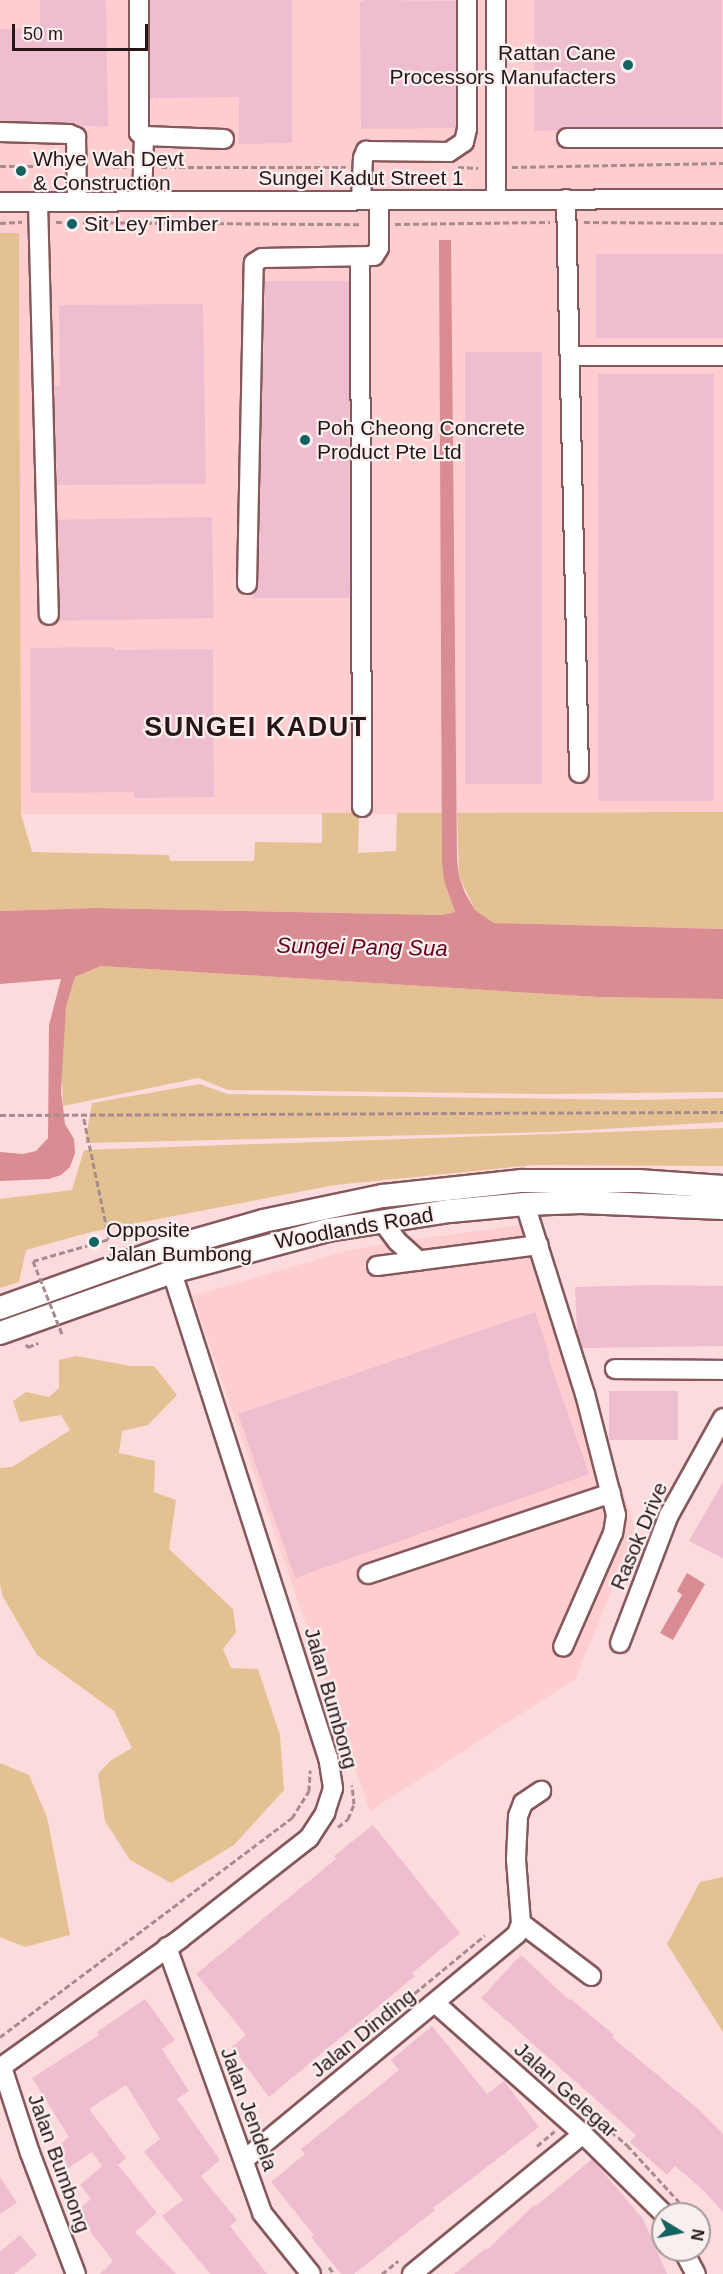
<!DOCTYPE html>
<html>
<head>
<meta charset="utf-8">
<style>
  body { margin:0 }
  #map { position:relative; width:723px; height:2274px; overflow:hidden; background:#fcdbdd; font-family:Helvetica,sans-serif }
  div>[style] { position:absolute }
  .built>* { inset:0; background:#fecdcf; transform-origin:0 0 }
  .green>* { inset:0; background:#e4c192 }
  .water>* { inset:0; background:#d98c92 }
  .building>* { inset:0; background:#eebdcf; transform-origin:0 0 }
  .path>* { height:3px; margin-top:-1.5px; transform-origin:0; background:repeating-linear-gradient(90deg,#a78c8e 0 6px,transparent 0 9px) }
  .roads { filter:drop-shadow(2px 0 #85585b) drop-shadow(-2px 0 #85585b) drop-shadow(0 2px #85585b) drop-shadow(0 -2px #85585b) }
  .minor>* { height:18px; margin:-9px; padding:0 9px; transform-origin:9px; border-radius:9px; background:#fff }
  .major>* { height:22px; margin:-11px; padding:0 11px; transform-origin:11px; border-radius:11px; background:#fff }
  .path-bridge>* { height:3px; margin-top:-1.5px; transform-origin:0; background:repeating-linear-gradient(90deg,#a78c8e 0 6px,transparent 0 9px) }
  .dots>* { width:16px; height:16px; translate:-50% -50%; box-sizing:border-box; border:3px solid #faefef; border-radius:50% }
  span { translate:-50% -50%; white-space:nowrap; text-align:center; line-height:1.15; -webkit-text-stroke:4.5px #faefef; paint-order:stroke }
  .poi-label { font-size:21px; color:#281617 }
  .right { translate:-100% -50%; text-align:right }
  .left { translate:0 -50%; text-align:left }
  .street-label { font-size:21px; color:#281617 }
  .water-label { font-size:22px; color:#61021c; font-style:italic }
  .district-label { font-size:27px; color:#281617; font-weight:700; letter-spacing:1.5px }
  .north { position:absolute; left:651px; top:2202px; width:60px; height:60px; box-sizing:border-box; background:#faefef; border:2px solid #a69899; border-radius:50%; rotate:100deg; font-size:16px; font-weight:700; line-height:24px; text-align:center; color:#281617 }
  .north::after { content:''; display:block; margin:auto; width:21px; height:27px; background:#136363; clip-path:polygon(50% 0,100% 100%,50% 72%,0 100%) }
  .scale { position:absolute; left:12px; top:24px; width:136px; height:27px; box-sizing:border-box; border:3px solid #281617; border-top:0; padding-left:8px; font-size:18px; line-height:21px; white-space:nowrap; color:#281617; -webkit-text-stroke:4px #faefef; paint-order:stroke }
</style>
</head>
<body>
<div id="map">
  <div class="built">
    <i style="left:0;top:0;width:723px;height:814px"></i>
    <i style="clip-path:polygon(524px 1225px,550px 1266px,636px 1532px,575px 1679px,370px 1811px,193px 1296px,343px 1252px,387px 1243px)"></i>
  </div>
  <div class="green">
    <i style="clip-path:polygon(0 233px,19px 233px,21px 814px,32px 852px,169px 855px,170px 861px,254px 861px,255px 842px,322px 843px,322px 813px,359px 813px,358px 853px,396px 851px,397px 813px,442px 813px,444px 881px,455px 912px,442px 915px,96px 908px,0 911px)"></i>
    <i style="clip-path:polygon(723px 812px,723px 929px,494px 923px,475px 910px,459px 876px,457px 813px)"></i>
    <i style="clip-path:polygon(101px 966px,598px 997px,723px 999px,723px 1092px,548px 1094px,228px 1090px,198px 1078px,63px 1106px,61px 1053px,66px 1007px,75px 977px)"></i>
    <i style="clip-path:polygon(200px 1084px,227px 1094px,636px 1100px,723px 1098px,723px 1122px,552px 1132px,85px 1143px,92px 1103px)"></i>
    <i style="clip-path:polygon(723px 1128px,723px 1166px,534px 1165px,335px 1185px,91px 1232px,26px 1250px,19px 1282px,0 1288px,0 1199px,72px 1190px,84px 1150px)"></i>
    <i style="clip-path:polygon(76px 1356px,131px 1366px,154px 1366px,177px 1395px,148px 1425px,122px 1431px,119px 1453px,155px 1461px,154px 1492px,176px 1500px,169px 1549px,233px 1609px,236px 1632px,223px 1649px,231px 1668px,258px 1669px,280px 1735px,284px 1790px,234px 1845px,171px 1883px,130px 1860px,105px 1821px,98px 1774px,110px 1761px,132px 1748px,114px 1711px,37px 1655px,3px 1597px,0 1584px,0 1468px,12px 1467px,70px 1430px,61px 1415px,20px 1422px,13px 1401px,26px 1392px,49px 1397px,59px 1388px,59px 1360px)"></i>
    <i style="clip-path:polygon(0 1763px,29px 1775px,47px 1817px,70px 1935px,25px 1947px,0 1937px)"></i>
    <i style="clip-path:polygon(723px 1877px,723px 2032px,667px 1944px,700px 1882px)"></i>
  </div>
  <div class="water">
    <i style="clip-path:polygon(439px 240px,451px 240px,457px 860px,459px 876px,465px 893px,475px 910px,494px 923px,723px 929px,723px 999px,598px 997px,101px 966px,75px 977px,66px 1007px,61px 1092px,65px 1124px,74px 1139px,75px 1153px,70px 1167px,61px 1175px,49px 1179px,0 1181px,0 1152px,23px 1154px,36px 1151px,48px 1138px,49px 1025px,61px 979px,0 984px,0 911px,96px 908px,442px 915px,455px 912px,444px 881px,442px 860px)"></i>
    <i style="clip-path:polygon(687px 1573px,705px 1584px,673px 1640px,660px 1633px,682px 1595px,677px 1591px)"></i>
  </div>
  <div class="building">
    <i style="clip-path:polygon(40px 0,106px 0,108px 127px,0 121px,0 29px,40px 29px)"></i>
    <i style="clip-path:polygon(150px 0,292px 0,292px 143px,239px 144px,239px 97px,150px 98px)"></i>
    <i style="clip-path:polygon(365px 0,456px 1px,456px 128px,361px 129px,360px 2px)"></i>
    <i style="clip-path:polygon(534px 0,722px 0,722px 127px,567px 127px,559px 130px,534px 131px)"></i>
    <i style="left:596px;top:254px;width:127px;height:84px"></i>
    <i style="clip-path:polygon(265px 281px,349px 281px,350px 598px,253px 598px,258px 584px)"></i>
    <i style="clip-path:polygon(203px 304px,206px 484px,57px 485px,54px 386px,60px 386px,59px 305px)"></i>
    <i style="left:542px;top:352px;width:432px;height:77px;rotate:90deg"></i>
    <i style="left:714px;top:374px;width:427px;height:116px;rotate:90deg"></i>
    <i style="left:212px;top:517px;width:101px;height:154px;rotate:89deg"></i>
    <i style="clip-path:polygon(114px 647px,114px 650px,213px 649px,214px 797px,134px 798px,134px 792px,31px 793px,30px 648px)"></i>
    <i style="clip-path:polygon(652px 1285px,723px 1286px,723px 1346px,582px 1348px,577px 1331px,575px 1287px)"></i>
    <i style="clip-path:polygon(535px 1312px,550px 1356px,548px 1357px,589px 1474px,295px 1578px,238px 1414px)"></i>
    <i style="left:609px;top:1391px;width:69px;height:49px"></i>
    <i style="clip-path:polygon(723px 1482px,723px 1558px,689px 1541px)"></i>
    <i style="clip-path:polygon(373px 1825px,460px 1933px,412px 1973px,415px 1976px,269px 2097px,232px 2047px,246px 2035px,196px 1974px,336px 1859px,334px 1856px)"></i>
    <i style="clip-path:polygon(521px 1955px,569px 2000px,571px 1999px,614px 2035px,612px 2037px,696px 2107px,723px 2134px,723px 2212px,703px 2190px,675px 2166px,667px 2175px,630px 2142px,636px 2135px,481px 1998px)"></i>
    <i style="clip-path:polygon(145px 1999px,175px 2040px,162px 2049px,189px 2091px,177px 2099px,220px 2160px,201px 2176px,237px 2220px,230px 2226px,267px 2274px,210px 2274px,162px 2216px,183px 2200px,144px 2152px,160px 2139px,126px 2085px,89px 2109px,126px 2158px,118px 2165px,157px 2213px,135px 2232px,176px 2274px,100px 2274px,113px 2261px,75px 2212px,91px 2199px,80px 2185px,102px 2166px,92px 2152px,67px 2169px,53px 2150px,69px 2137px,32px 2078px,99px 2035px,97px 2032px)"></i>
    <i style="clip-path:polygon(432px 2026px,487px 2094px,504px 2081px,539px 2127px,433px 2208px,435px 2210px,354px 2274px,341px 2274px,311px 2237px,314px 2235px,271px 2182px,305px 2154px,301px 2149px,399px 2070px,391px 2060px)"></i>
    <i style="clip-path:polygon(592px 2159px,643px 2219px,667px 2274px,454px 2274px,486px 2248px,487px 2250px,534px 2205px,536px 2206px)"></i>
    <i style="clip-path:polygon(0 2177px,17px 2203px,0 2214px)"></i>
    <i style="clip-path:polygon(20px 2235px,37px 2255px,14px 2274px,0 2274px,0 2252px)"></i>
  </div>
  <div class="path">
    <i style="left:0;top:166px;width:58px"></i>
    <i style="left:95px;top:166px;width:32px;rotate:2deg"></i>
    <i style="left:161px;top:167px;width:185px"></i>
    <i style="left:458px;top:167px;width:20px;rotate:3deg"></i>
    <i style="left:512px;top:167px;width:211px;rotate:-1.1deg"></i>
    <i style="left:56px;top:222px;width:305px;rotate:0.4deg"></i>
    <i style="left:584px;top:222px;width:139px;rotate:0.4deg"></i>
    <i style="left:0;top:223px;width:22px;rotate:-3deg"></i>
    <i style="left:395px;top:224px;width:155px;rotate:-0.7deg"></i>
    <i style="left:0;top:1115px;width:723px;rotate:-0.24deg"></i>
    <i style="left:33px;top:1261px;width:79px;rotate:-16.1deg"></i>
    <i style="left:109px;top:1239px;width:127px;rotate:-101.8deg"></i>
    <i style="left:26px;top:1344px;width:4px;rotate:56deg"></i>
    <i style="left:28px;top:1347px;width:11px;rotate:-22deg"></i>
    <i style="left:338px;top:1827px;width:13px;rotate:-39deg"></i>
    <i style="left:348px;top:1819px;width:16px;rotate:-68deg"></i>
    <i style="left:354px;top:1804px;width:19px;rotate:-96deg"></i>
    <i style="left:0;top:2037px;width:365px;rotate:-36.9deg"></i>
    <i style="left:292px;top:1818px;width:32px;rotate:-58deg"></i>
    <i style="left:309px;top:1791px;width:21px;rotate:-87deg"></i>
    <i style="left:359px;top:2039px;width:163px;rotate:-39.5deg"></i>
    <i style="left:584px;top:2108px;width:57px;rotate:40.7deg"></i>
    <i style="left:627px;top:2145px;width:77px;rotate:47.6deg"></i>
    <i style="left:537px;top:2146px;width:23px;rotate:-40deg"></i>
    <i style="left:699px;top:2237px;width:10px;rotate:66deg"></i>
    <i style="left:329px;top:2267px;width:9px;rotate:54deg"></i>
    <i style="left:382px;top:2274px;width:21px;rotate:-39deg"></i>
  </div>
  <div class="roads">
    <div class="minor">
      <i style="left:139px;top:0;width:133px;rotate:90deg"></i>
      <i style="left:139px;top:133px;width:6px;rotate:31deg"></i>
      <i style="left:144px;top:136px;width:80px;rotate:2.1deg"></i>
      <i style="left:0;top:132px;width:69px;rotate:1.7deg"></i>
      <i style="left:69px;top:134px;width:8px;rotate:23deg"></i>
      <i style="left:76px;top:137px;width:64px;rotate:89.1deg"></i>
      <i style="left:567px;top:138px;width:156px"></i>
      <i style="left:566px;top:199px;width:574px;rotate:88.7deg"></i>
      <i style="left:361px;top:200px;width:42px;rotate:-87.3deg"></i>
      <i style="left:363px;top:158px;width:8px;rotate:-67deg"></i>
      <i style="left:366px;top:151px;width:83px;rotate:0.7deg"></i>
      <i style="left:449px;top:152px;width:18px;rotate:-34deg"></i>
      <i style="left:464px;top:142px;width:13px;rotate:-77deg"></i>
      <i style="left:467px;top:129px;width:129px;rotate:-90deg"></i>
      <i style="left:496px;top:200px;width:200px;rotate:-90deg"></i>
      <i style="left:142px;top:201px;width:65px;rotate:-88.2deg"></i>
      <i style="left:0;top:202px;width:723px;rotate:-0.24deg"></i>
      <i style="left:38px;top:202px;width:413px;rotate:88.5deg"></i>
      <i style="left:360px;top:258px;width:549px;rotate:89.79deg"></i>
      <i style="left:570px;top:356px;width:153px"></i>
      <i style="left:247px;top:584px;width:321px;rotate:-88.8deg"></i>
      <i style="left:254px;top:263px;width:9px;rotate:-32deg"></i>
      <i style="left:262px;top:258px;width:112px;rotate:-1deg"></i>
      <i style="left:374px;top:256px;width:9px;rotate:-58deg"></i>
      <i style="left:379px;top:248px;width:48px;rotate:-90deg"></i>
      <i style="left:525px;top:1204px;width:199px;rotate:72.5deg"></i>
      <i style="left:585px;top:1394px;width:125px;rotate:75.6deg"></i>
      <i style="left:616px;top:1515px;width:18px;rotate:99deg"></i>
      <i style="left:613px;top:1533px;width:124px;rotate:113.7deg"></i>
      <i style="left:382px;top:1221px;width:26px;rotate:53deg"></i>
      <i style="left:398px;top:1242px;width:28px;rotate:42deg"></i>
      <i style="left:377px;top:1266px;width:163px;rotate:-7.4deg"></i>
      <i style="left:615px;top:1369px;width:108px;rotate:0.5deg"></i>
      <i style="left:368px;top:1574px;width:256px;rotate:-18.4deg"></i>
      <i style="left:620px;top:1643px;width:137px;rotate:-69.1deg"></i>
      <i style="left:669px;top:1515px;width:111px;rotate:-60.9deg"></i>
      <i style="left:521px;top:1923px;width:88px;rotate:37.1deg"></i>
      <i style="left:167px;top:1947px;width:282px;rotate:70.3deg"></i>
      <i style="left:262px;top:2213px;width:78px;rotate:51.2deg"></i>
      <i style="left:435px;top:2003px;width:198px;rotate:41.5deg"></i>
      <i style="left:583px;top:2134px;width:114px;rotate:44.6deg"></i>
      <i style="left:2px;top:2067px;width:90px;rotate:72deg"></i>
      <i style="left:30px;top:2153px;width:129px;rotate:69.2deg"></i>
      <i style="left:0;top:2068px;width:221px;rotate:-35.6deg"></i>
      <i style="left:180px;top:1939px;width:164px;rotate:-38.1deg"></i>
      <i style="left:309px;top:1838px;width:30px;rotate:-57deg"></i>
      <i style="left:325px;top:1813px;width:26px;rotate:-72deg"></i>
      <i style="left:333px;top:1788px;width:30px;rotate:-99deg"></i>
      <i style="left:328px;top:1758px;width:510px;rotate:-107.8deg"></i>
      <i style="left:244px;top:2160px;width:354px;rotate:-39.6deg"></i>
      <i style="left:517px;top:1934px;width:12px;rotate:-70deg"></i>
      <i style="left:521px;top:1923px;width:64px;rotate:-94.5deg"></i>
      <i style="left:516px;top:1859px;width:43px;rotate:-87.3deg"></i>
      <i style="left:518px;top:1816px;width:14px;rotate:-69deg"></i>
      <i style="left:523px;top:1803px;width:22px;rotate:-34deg"></i>
      <i style="left:683px;top:2250px;width:27px;rotate:62deg"></i>
      <i style="left:412px;top:2274px;width:221px;rotate:-39.3deg"></i>
    </div>
    <div class="major">
      <i style="left:0;top:1308px;width:175px;rotate:-19.7deg"></i>
      <i style="left:165px;top:1249px;width:102px;rotate:-15.9deg"></i>
      <i style="left:263px;top:1221px;width:123px;rotate:-11.8deg"></i>
      <i style="left:383px;top:1196px;width:140px;rotate:-6.2deg"></i>
      <i style="left:522px;top:1181px;width:116px"></i>
      <i style="left:638px;top:1181px;width:85px;rotate:4deg"></i>
      <i style="left:0;top:1333px;width:182px;rotate:-19.5deg"></i>
      <i style="left:172px;top:1272px;width:162px;rotate:-15.1deg"></i>
      <i style="left:328px;top:1230px;width:123px;rotate:-8.9deg"></i>
      <i style="left:450px;top:1211px;width:75px;rotate:-5.3deg"></i>
      <i style="left:525px;top:1204px;width:56px;rotate:-2deg"></i>
      <i style="left:581px;top:1202px;width:142px;rotate:2.4deg"></i>
    </div>
  </div>
  <div class="path-bridge">
    <i style="left:33px;top:1261px;width:79px;rotate:68.3deg"></i>
  </div>
  <div class="dots">
    <i style="left:628px;top:65px;background:#136363"></i>
    <i style="left:21px;top:171px;background:#136363"></i>
    <i style="left:72px;top:224px;background:#136363"></i>
    <i style="left:305px;top:440px;background:#136363"></i>
    <i style="left:94px;top:1242px;background:#136363"></i>
  </div>
  <div class="poi-label">
    <span class="right" style="left:616px;top:65px">Rattan Cane<br>Processors Manufacters</span>
    <span class="left" style="left:33px;top:171px">Whye Wah Devt<br>&amp; Construction</span>
    <span class="left" style="left:84px;top:224px">Sit Ley Timber</span>
    <span class="left" style="left:317px;top:440px">Poh Cheong Concrete<br>Product Pte Ltd</span>
    <span class="left" style="left:106px;top:1242px">Opposite<br>Jalan Bumbong</span>
  </div>
  <div class="street-label">
    <span style="left:361px;top:178px">Sungei Kadut Street 1</span>
    <span style="left:354px;top:1228px;rotate:-10deg">Woodlands Road</span>
    <span style="left:639px;top:1536px;rotate:-67deg">Rasok Drive</span>
    <span style="left:331px;top:1698px;rotate:74deg">Jalan Bumbong</span>
    <span style="left:363px;top:2033px;rotate:-39deg">Jalan Dinding</span>
    <span style="left:566px;top:2090px;rotate:42deg">Jalan Gelegar</span>
    <span style="left:249px;top:2109px;rotate:70deg">Jalan Jendela</span>
    <span style="left:59px;top:2163px;rotate:70deg">Jalan Bumbong</span>
  </div>
  <div class="water-label">
    <span style="left:362px;top:947px;rotate:1deg">Sungei Pang Sua</span>
  </div>
  <div class="district-label">
    <span style="left:256px;top:728px">SUNGEI KADUT</span>
  </div>
  <div class="north">N</div>
  <div class="scale">50 m</div>
</div>
</body>
</html>
